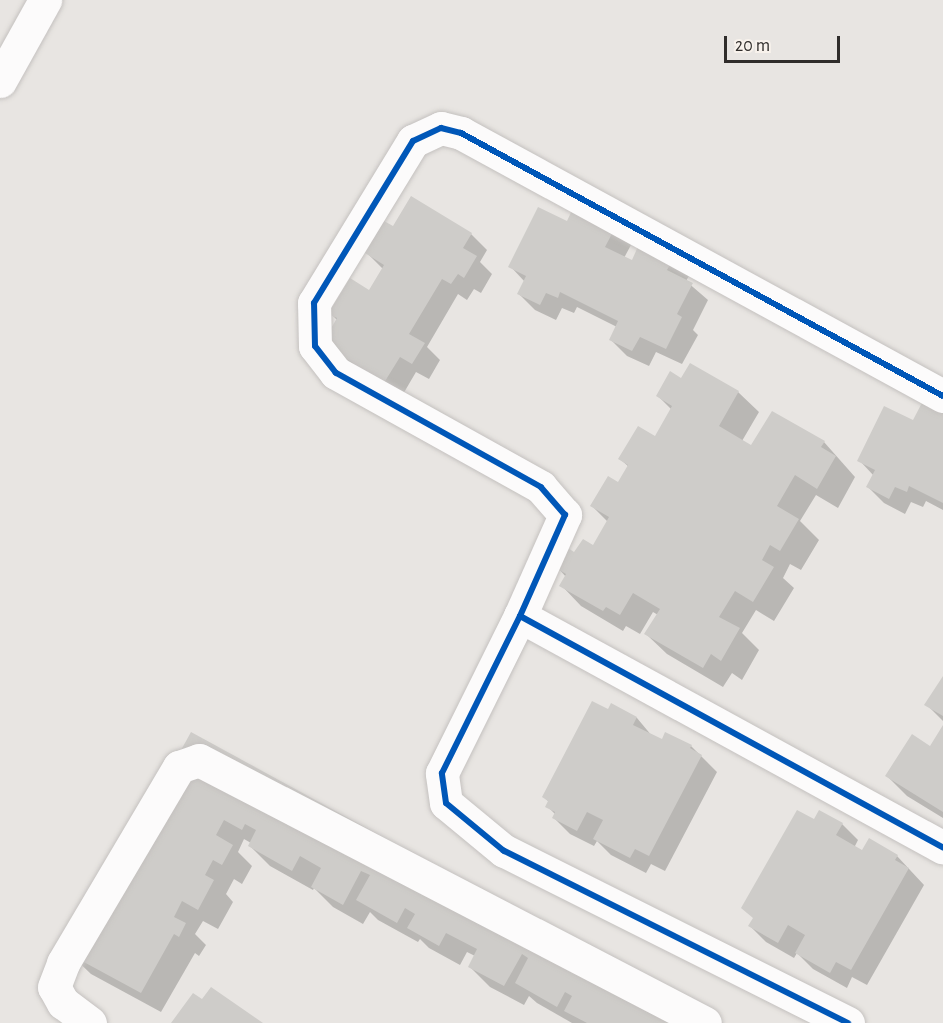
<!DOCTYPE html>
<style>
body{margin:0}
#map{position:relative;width:943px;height:1023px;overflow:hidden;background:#e8e5e2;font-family:"Alegreya Sans",sans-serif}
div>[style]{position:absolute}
.shadow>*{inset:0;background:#0003}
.building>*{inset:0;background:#ceccc9}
.roads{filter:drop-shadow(0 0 2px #c4c1bf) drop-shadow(0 0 2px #c4c1bf)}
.street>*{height:33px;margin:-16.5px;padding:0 16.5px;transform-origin:16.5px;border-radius:16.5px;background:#fcfbfb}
.cycleway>*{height:6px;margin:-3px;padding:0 3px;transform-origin:3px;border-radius:3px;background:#0057b8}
span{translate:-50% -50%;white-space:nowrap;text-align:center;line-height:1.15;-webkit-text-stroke:5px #f8f2ec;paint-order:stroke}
.scale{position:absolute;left:724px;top:36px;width:116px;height:27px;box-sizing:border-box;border:3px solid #302d2b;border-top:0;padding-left:8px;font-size:18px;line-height:21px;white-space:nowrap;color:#302d2b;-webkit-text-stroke:4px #f8f2ec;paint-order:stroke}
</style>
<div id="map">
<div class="shadow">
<div style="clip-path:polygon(568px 223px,614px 229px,631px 245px,624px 258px,633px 262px,672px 260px,689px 276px,686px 281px,708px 300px,693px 330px,698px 335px,682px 364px,656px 352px,649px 366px,627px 356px,611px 340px,617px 327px,577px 307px,574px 313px,562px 308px,556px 320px,535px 310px,519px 294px,525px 282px,510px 266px)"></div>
<div style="clip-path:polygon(393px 228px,471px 234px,487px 250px,480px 262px,492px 274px,481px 293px,474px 289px,467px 300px,458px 294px,427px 347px,440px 360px,429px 379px,416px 372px,399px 401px,340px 360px,338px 321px,330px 313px,369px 292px,383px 269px,367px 253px)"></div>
<div style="clip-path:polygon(682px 380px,738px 392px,759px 412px,742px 441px,752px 447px,824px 442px,855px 477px,838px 508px,816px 495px,800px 521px,819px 540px,801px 570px,790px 564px,783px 578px,794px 588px,774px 621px,756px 610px,742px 633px,759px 650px,742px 680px,732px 673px,723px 687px,667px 654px,646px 634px,658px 615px,653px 612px,640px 634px,626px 626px,623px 631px,581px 606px,561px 585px,566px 577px,558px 568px,575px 554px,594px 547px,608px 522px,592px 506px,619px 484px,629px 467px,620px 459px,655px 438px,672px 410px,657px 395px)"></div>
<div style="clip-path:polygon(943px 410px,943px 510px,926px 501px,923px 507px,911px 502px,905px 514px,884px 503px,868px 487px,874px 476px,859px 460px,914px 422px)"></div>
<div style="clip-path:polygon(943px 679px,943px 721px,926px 704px)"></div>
<div style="clip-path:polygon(612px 705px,637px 718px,652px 736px,663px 741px,691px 746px,717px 772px,665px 871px,651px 864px,646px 873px,611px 855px,597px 841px,594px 846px,570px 834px,554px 818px,556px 815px,547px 806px,549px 802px,544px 797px)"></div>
<div style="clip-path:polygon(943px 727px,943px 818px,907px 796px,887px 776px,930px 748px)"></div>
<div style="clip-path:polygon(192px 734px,720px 1023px,572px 1023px,537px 1003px,529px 996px,524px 1005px,490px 987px,470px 967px,475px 956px,467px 952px,460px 965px,429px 948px,420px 939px,418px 942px,378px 920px,370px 912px,363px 924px,333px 907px,314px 888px,313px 890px,270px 866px,250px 846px,251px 843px,244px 839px,238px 852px,252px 866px,242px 884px,234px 879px,226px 894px,233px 902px,218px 929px,203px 921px,195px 934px,206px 945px,199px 956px,195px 953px,161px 1012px,91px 974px,70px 954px)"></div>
<div style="clip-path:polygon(814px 821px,842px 824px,858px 840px,854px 848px,862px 852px,897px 856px,924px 885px,867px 985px,852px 977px,847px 988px,813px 969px,797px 953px,794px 958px,766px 942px,750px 926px)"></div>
</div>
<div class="building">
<div style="clip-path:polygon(411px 196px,472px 233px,463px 248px,477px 256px,464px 278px,458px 274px,451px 284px,442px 279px,409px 334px,425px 343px,412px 364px,400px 357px,382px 386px,351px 367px,353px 363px,322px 344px,337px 318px,328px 314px,350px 278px,369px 290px,384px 265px,365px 253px,384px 221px,393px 226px)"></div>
<div style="clip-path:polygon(574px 206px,615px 228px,605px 247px,632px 260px,640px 242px,673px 259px,667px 270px,693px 283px,677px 314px,682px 317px,666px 349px,640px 337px,632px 351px,609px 340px,618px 321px,560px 292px,558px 298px,546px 293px,540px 305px,517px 294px,526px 276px,508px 267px,538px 207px,567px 221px)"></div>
<div style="clip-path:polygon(690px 363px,739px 391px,719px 426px,751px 445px,772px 411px,825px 441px,821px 447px,836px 456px,817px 489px,795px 475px,777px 506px,799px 519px,780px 551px,770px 545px,762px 560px,774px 567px,753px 602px,735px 591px,719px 617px,740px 628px,721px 661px,711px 654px,703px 668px,644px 634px,660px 609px,633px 593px,620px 615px,606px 607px,603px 611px,559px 586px,566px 574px,556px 568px,568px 548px,574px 552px,583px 539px,593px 545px,609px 517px,590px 506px,608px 476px,618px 482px,628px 465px,618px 459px,638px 426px,655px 436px,672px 406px,656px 396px,670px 371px,681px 378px)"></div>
<div style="clip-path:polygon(924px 399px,943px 408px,943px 503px,909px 486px,907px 492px,895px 487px,889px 499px,866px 487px,875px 470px,857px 461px,884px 406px,913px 420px)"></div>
<div style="clip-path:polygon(943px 676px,943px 716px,924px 705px)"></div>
<div style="clip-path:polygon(592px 701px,608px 709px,611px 703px,637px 717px,633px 725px,662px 739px,665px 732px,692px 745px,690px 748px,702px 755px,649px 856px,635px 849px,630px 858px,593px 839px,603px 820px,587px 812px,577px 831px,552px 818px,555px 812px,545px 807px,548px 801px,542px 797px)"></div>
<div style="clip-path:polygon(943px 725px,943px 812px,885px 776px,912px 734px,930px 746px)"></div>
<div style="clip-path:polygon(191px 732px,723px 1023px,587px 1023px,564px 1011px,572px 996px,565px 992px,557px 1007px,515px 983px,528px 958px,522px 954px,504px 986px,468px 967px,477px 949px,446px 933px,439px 946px,407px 928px,415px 914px,405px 908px,397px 923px,356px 900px,370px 875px,361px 871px,343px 905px,311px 887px,321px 868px,300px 856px,292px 871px,248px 846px,256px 830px,245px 824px,242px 830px,224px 820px,216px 835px,233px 845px,222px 865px,213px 860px,205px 875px,214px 880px,198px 910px,182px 901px,174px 917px,186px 923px,179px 937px,174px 934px,141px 993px,69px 954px)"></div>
<div style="clip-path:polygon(797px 810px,814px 819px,819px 810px,843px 823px,836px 835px,862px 850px,869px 838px,898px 855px,895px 860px,909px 868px,851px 970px,836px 962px,830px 973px,795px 953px,805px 935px,788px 925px,778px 943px,748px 926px,753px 918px,741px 908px)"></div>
<div style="clip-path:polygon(211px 987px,263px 1023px,171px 1023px,193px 993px,202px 999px)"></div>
</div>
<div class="roads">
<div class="street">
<div style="left:0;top:81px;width:93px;rotate:-60.9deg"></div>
<div style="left:520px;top:616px;width:111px;rotate:-66deg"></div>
<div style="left:565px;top:515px;width:37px;rotate:-131deg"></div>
<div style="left:541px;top:487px;width:235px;rotate:-150.9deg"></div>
<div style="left:336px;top:373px;width:34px;rotate:-128deg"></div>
<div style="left:315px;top:346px;width:43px;rotate:-91.3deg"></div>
<div style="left:314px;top:303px;width:190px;rotate:-58.6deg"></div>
<div style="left:413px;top:141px;width:31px;rotate:-25deg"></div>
<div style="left:441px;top:128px;width:21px;rotate:14deg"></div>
<div style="left:461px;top:133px;width:549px;rotate:28.62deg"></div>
<div style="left:90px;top:1023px;width:34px;rotate:-143deg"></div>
<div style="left:63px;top:1003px;width:18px;rotate:-119deg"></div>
<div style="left:54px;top:987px;width:26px;rotate:-69deg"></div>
<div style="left:63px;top:963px;width:228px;rotate:-59.4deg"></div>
<div style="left:179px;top:767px;width:21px;rotate:-19deg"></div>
<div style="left:199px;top:760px;width:570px;rotate:27.46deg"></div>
<div style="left:848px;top:1023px;width:385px;rotate:-153.4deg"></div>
<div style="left:504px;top:851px;width:75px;rotate:-140.4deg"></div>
<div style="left:446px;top:803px;width:30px;rotate:-98deg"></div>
<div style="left:442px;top:773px;width:175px;rotate:-63.6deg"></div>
<div style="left:520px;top:616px;width:482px;rotate:28.7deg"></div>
</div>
</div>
<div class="cycleway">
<div style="left:520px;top:616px;width:111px;rotate:-66deg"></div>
<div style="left:565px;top:515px;width:37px;rotate:-131deg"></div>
<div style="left:541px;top:487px;width:235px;rotate:-150.9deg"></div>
<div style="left:336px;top:373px;width:34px;rotate:-128deg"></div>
<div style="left:315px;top:346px;width:43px;rotate:-91.3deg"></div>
<div style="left:314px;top:303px;width:190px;rotate:-58.6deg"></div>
<div style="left:413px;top:141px;width:31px;rotate:-25deg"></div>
<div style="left:441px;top:128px;width:21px;rotate:14deg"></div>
<div style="left:461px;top:133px;width:549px;rotate:28.62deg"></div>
<div style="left:848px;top:1023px;width:385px;rotate:-153.4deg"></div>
<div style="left:504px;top:851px;width:75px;rotate:-140.4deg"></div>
<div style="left:446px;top:803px;width:30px;rotate:-98deg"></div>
<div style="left:442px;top:773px;width:175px;rotate:-63.6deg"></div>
<div style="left:520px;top:616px;width:482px;rotate:28.7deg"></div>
</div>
<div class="scale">20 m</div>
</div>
